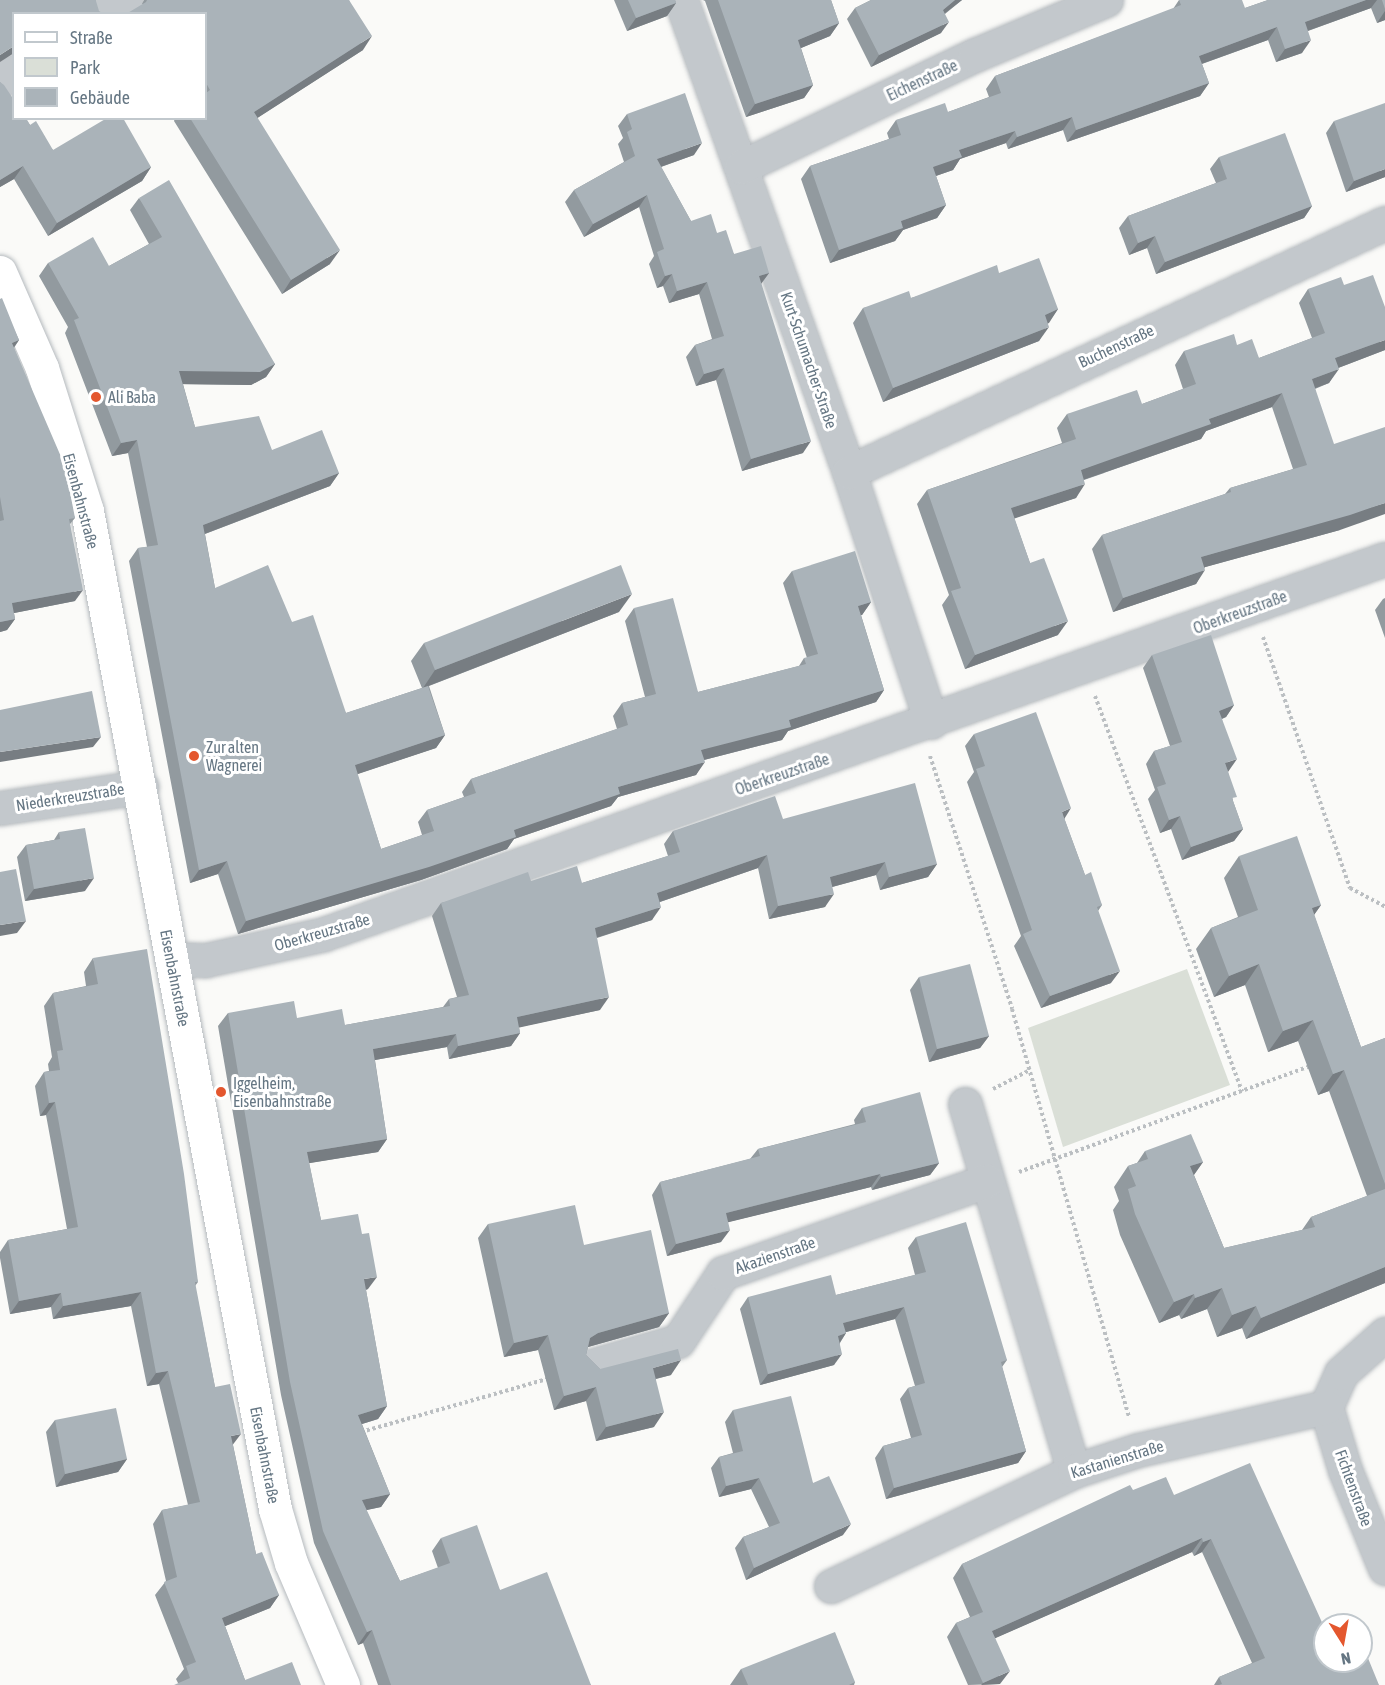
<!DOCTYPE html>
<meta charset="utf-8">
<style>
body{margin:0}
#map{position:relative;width:1385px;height:1685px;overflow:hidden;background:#fafaf8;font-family:"Asap Condensed",sans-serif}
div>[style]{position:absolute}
.green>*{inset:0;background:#dadfd7}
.path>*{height:4px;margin-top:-2px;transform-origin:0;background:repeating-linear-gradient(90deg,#bbbfc2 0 3px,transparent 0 6px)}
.roads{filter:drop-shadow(0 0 2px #b5babe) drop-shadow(0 0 2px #b5babe)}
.minor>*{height:33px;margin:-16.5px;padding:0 16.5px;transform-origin:16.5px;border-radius:16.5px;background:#c3c8cc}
.major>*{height:33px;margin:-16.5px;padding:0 16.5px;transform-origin:16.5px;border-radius:16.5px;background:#fff}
.wall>*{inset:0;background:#929a9f}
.shaded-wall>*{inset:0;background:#777d82}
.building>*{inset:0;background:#aab3b9}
.dots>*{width:16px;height:16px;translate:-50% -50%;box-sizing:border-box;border:3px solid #fff;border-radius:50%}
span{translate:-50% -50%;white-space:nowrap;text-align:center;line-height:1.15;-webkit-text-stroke:6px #fff;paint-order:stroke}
.street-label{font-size:16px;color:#657683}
.poi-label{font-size:16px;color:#657683}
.left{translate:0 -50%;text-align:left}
.legend{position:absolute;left:12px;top:12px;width:195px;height:108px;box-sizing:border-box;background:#fff;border:2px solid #c1c8cd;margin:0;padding:8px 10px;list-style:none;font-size:18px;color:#657683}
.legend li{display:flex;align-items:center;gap:12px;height:30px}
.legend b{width:30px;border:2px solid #c1c8cd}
.north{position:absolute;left:1313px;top:1613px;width:60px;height:60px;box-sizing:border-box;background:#fff;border:2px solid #c1c8cd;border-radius:50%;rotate:169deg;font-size:16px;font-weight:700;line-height:24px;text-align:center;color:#657683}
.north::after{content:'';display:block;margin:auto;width:21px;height:27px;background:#e4572e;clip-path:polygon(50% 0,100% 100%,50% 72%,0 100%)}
</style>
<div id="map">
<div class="green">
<div style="clip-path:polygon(1187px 969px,1230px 1085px,1063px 1147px,1028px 1028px)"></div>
</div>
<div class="path">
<div style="left:1263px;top:637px;width:266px;rotate:70.9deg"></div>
<div style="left:1350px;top:888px;width:40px;rotate:28deg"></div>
<div style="left:1095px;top:696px;width:422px;rotate:69.6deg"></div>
<div style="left:930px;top:756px;width:266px;rotate:72deg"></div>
<div style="left:1012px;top:1009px;width:425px;rotate:74deg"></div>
<div style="left:993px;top:1089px;width:42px;rotate:-27.2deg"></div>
<div style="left:1019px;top:1172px;width:311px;rotate:-20deg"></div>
<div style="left:361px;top:1432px;width:197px;rotate:-15.9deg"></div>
</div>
<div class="roads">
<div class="minor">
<div style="left:681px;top:0;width:501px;rotate:70.41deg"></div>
<div style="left:849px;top:472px;width:263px;rotate:71.8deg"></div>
<div style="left:105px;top:14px;width:25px;rotate:-34deg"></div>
<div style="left:0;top:81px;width:17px;rotate:-33deg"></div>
<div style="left:741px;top:167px;width:259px;rotate:-25.6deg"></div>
<div style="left:975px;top:55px;width:142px;rotate:-22.8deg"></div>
<div style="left:849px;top:472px;width:591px;rotate:-24.92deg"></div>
<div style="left:0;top:808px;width:143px;rotate:-8.5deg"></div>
<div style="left:171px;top:959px;width:35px;rotate:2deg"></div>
<div style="left:206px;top:960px;width:121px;rotate:-12.4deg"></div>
<div style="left:324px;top:934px;width:1125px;rotate:-19.47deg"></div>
<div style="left:965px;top:1104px;width:383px;rotate:73.5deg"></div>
<div style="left:594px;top:1365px;width:87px;rotate:-15.9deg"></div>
<div style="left:678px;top:1341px;width:82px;rotate:-56.5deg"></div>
<div style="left:723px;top:1273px;width:279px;rotate:-19.3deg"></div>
<div style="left:1326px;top:1407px;width:66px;rotate:73.2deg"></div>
<div style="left:1345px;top:1470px;width:106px;rotate:67.8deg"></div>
<div style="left:1326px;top:1407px;width:37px;rotate:-66deg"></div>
<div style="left:1341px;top:1373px;width:59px;rotate:-41.6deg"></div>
<div style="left:831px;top:1586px;width:269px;rotate:-25.3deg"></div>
<div style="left:1074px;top:1471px;width:67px;rotate:-18.2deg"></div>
<div style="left:1138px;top:1450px;width:193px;rotate:-12.9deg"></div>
</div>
<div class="major">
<div style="left:0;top:272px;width:105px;rotate:66.4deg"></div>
<div style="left:42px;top:368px;width:150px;rotate:72.5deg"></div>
<div style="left:87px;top:511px;width:1016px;rotate:79.33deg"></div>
<div style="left:275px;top:1509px;width:56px;rotate:73.5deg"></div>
<div style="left:291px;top:1563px;width:133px;rotate:66.9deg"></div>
</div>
</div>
<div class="wall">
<div style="clip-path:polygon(144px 0,349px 0,363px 50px,257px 118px,330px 264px,282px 294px,174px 121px,175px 118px,206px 118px,206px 14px,142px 4px)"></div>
<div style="clip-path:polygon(614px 0,675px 0,676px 3px,667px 16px,627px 31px)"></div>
<div style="clip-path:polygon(703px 0,831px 0,839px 23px,830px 36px,801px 48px,813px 85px,804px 98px,746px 117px,705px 1px)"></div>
<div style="clip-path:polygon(871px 0,962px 0,945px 14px,941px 33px,871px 67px,847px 19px,855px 8px)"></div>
<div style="clip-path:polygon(1179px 0,1245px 8px,1268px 0,1385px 0,1385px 20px,1377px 23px,1371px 8px,1308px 31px,1302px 53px,1276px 62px,1268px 40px,1202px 64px,1209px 83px,1200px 96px,1067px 142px,1063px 130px,1008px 149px,1006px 143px,960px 159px,953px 170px,936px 176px,946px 205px,937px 218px,903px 230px,895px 241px,830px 263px,801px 179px,810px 166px,889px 139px,887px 133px,896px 120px,948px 112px,989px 97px,986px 89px,995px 76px,1173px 9px)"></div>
<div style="clip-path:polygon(0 82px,30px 125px,53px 150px,151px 167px,142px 181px,48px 236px,14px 179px,0 187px)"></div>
<div style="clip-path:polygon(627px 114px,694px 155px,661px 167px,691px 221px,717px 233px,734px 254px,769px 273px,761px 284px,803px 453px,742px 471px,716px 380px,696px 386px,686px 357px,695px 345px,712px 339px,699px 294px,669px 303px,663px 286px,657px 288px,649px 264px,654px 256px,639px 207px,584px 237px,565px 202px,574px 190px,624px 162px,618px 144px,623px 138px,618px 126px)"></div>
<div style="clip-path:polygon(1334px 121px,1385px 177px,1346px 192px,1326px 133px)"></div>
<div style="clip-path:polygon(1219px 157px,1312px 206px,1304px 218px,1156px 274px,1147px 248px,1129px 255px,1119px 228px,1128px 216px,1216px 183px,1210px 169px)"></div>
<div style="clip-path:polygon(139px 198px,275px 364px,266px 377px,251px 385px,183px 384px,195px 427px,272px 450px,339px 473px,330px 486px,205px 534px,215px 588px,292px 622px,346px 713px,422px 688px,411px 661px,424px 643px,619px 612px,429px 686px,445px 735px,436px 748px,357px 774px,381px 849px,422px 835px,418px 822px,427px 810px,464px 797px,462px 792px,471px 779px,617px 729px,613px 716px,622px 703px,645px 697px,625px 621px,634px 608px,698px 692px,799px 666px,804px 658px,807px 658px,783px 583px,792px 571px,871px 602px,862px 615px,861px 615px,884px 690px,876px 702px,788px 731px,782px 740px,704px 760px,696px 775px,618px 797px,611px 806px,514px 839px,507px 849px,421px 880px,238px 934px,218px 874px,190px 883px,129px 561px,138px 548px,147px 547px,128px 453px,112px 456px,65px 333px,68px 327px,39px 276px,48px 263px,109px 266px,149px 244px,130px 210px)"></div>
<div style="clip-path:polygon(999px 273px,1058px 309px,1048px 323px,1039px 341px,883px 402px,853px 323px,863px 308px,911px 298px)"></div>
<div style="clip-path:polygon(1344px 285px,1385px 350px,1338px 368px,1329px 383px,1315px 389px,1340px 530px,1205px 567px,1196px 584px,1113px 612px,1092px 549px,1102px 535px,1225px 494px,1230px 488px,1293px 469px,1272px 407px,1206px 431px,1201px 439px,1084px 480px,1076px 498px,1014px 518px,1030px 563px,1058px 635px,965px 669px,942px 605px,949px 595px,917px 504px,927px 490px,1062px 443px,1057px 428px,1067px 414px,1142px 404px,1183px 389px,1175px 365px,1184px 351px,1237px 345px,1259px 358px,1312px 338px,1299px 303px,1308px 289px)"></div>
<div style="clip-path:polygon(0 299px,19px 340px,14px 348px,75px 518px,70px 524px,75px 601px,14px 613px,15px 619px,7px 630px,0 632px)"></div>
<div style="clip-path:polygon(1385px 598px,1385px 638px,1375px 610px,1383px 599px)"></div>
<div style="clip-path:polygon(1152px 655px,1234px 705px,1226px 717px,1222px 719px,1228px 772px,1233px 801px,1243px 829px,1234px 841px,1182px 860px,1171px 829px,1160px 833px,1148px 799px,1155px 790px,1146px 764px,1154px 751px,1170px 746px,1143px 668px)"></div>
<div style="clip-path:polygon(974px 734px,1064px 818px,1085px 875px,1102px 905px,1098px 911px,1111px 983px,1041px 1008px,1014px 946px,1021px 936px,967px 782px,974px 772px,965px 746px)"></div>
<div style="clip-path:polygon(783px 819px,937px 864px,928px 877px,880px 890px,876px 875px,832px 887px,825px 907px,769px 919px,758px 868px,660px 902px,652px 920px,597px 938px,600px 1010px,519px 1027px,520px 1033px,511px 1046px,449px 1059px,447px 1047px,375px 1060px,387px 1139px,378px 1152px,309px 1163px,321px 1220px,368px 1289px,366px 1290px,387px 1406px,378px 1419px,362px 1424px,390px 1494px,381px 1507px,366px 1510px,400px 1581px,438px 1568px,432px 1551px,441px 1538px,500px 1590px,591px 1685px,378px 1685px,363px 1643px,358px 1645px,314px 1543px,281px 1395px,218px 1026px,228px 1013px,297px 1018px,345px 1025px,443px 1007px,449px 999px,457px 997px,432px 916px,441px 903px,531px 881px,582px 883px,668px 856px,664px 844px,673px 831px)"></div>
<div style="clip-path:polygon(59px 832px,85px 891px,25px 901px,17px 857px,26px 845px,54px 840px)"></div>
<div style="clip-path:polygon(1239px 856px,1321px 905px,1314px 915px,1361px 1047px,1385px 1038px,1385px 1283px,1246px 1339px,1242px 1328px,1217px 1337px,1207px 1309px,1181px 1319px,1179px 1315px,1159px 1323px,1120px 1235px,1113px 1210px,1119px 1201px,1114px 1187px,1128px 1166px,1137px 1163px,1145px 1151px,1203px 1162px,1194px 1175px,1224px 1248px,1302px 1230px,1311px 1217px,1367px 1196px,1329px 1091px,1318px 1095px,1298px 1041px,1268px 1052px,1245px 985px,1214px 997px,1196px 949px,1211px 928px,1238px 917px,1224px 878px)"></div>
<div style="clip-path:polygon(93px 958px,198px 1282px,195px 1286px,215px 1387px,233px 1445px,256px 1554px,279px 1595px,270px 1608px,225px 1626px,245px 1680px,301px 1685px,178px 1683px,176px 1679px,184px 1669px,155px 1595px,166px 1581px,153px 1524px,162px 1510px,188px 1505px,159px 1384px,147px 1386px,131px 1306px,53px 1319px,51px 1307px,10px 1314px,0 1258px,0 1252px,8px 1240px,67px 1229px,46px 1115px,40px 1116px,35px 1086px,44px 1072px,49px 1071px,48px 1064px,52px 1057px,44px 1006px,53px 993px,86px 986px,84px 972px)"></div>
<div style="clip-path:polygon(919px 977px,989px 1036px,980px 1048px,929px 1062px,910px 990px)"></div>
<div style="clip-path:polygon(862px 1108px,939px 1163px,930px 1175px,872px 1190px,871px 1187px,728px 1222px,721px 1242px,667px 1256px,652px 1195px,660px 1182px,750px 1159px,758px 1149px,855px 1124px,854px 1120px)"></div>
<div style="clip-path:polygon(488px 1224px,584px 1245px,669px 1313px,659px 1327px,588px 1347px,586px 1355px,600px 1369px,671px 1375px,656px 1379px,654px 1427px,596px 1441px,586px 1401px,554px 1410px,538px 1350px,504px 1357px,478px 1238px)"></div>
<div style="clip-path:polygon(916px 1237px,1007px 1360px,1002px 1367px,1026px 1451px,1018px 1463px,886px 1499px,875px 1458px,883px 1446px,911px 1438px,900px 1399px,908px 1388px,915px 1386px,895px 1319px,846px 1332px,846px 1333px,840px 1343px,834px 1365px,760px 1385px,740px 1309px,748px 1297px,836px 1295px,915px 1275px,908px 1248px)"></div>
<div style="clip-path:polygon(733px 1410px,813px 1483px,843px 1535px,746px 1580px,735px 1548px,743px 1537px,769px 1527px,751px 1489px,719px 1497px,711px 1468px,719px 1457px,733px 1453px,725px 1422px)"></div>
<div style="clip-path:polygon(55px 1420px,127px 1459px,118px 1472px,56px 1487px,46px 1432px)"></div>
<div style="clip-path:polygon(1133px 1490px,1174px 1495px,1325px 1661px,1379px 1685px,1214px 1685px,1219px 1677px,1252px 1663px,1202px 1552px,1194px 1556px,1192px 1552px,995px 1638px,1000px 1684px,968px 1685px,947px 1637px,956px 1623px,970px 1617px,953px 1578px,962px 1564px)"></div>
<div style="clip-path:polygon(741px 1669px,855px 1682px,854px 1685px,730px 1685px)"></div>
</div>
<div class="shaded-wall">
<div style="clip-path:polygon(955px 0,962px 0,935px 21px,943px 10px)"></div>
<div style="clip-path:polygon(1366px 0,1377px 0,1371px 8px,1296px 35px,1305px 22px)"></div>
<div style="clip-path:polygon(676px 3px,667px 16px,627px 31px,636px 18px)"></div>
<div style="clip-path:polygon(1385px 11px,1385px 20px,1377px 23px)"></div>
<div style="clip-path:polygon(949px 22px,941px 33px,871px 67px,879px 55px)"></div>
<div style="clip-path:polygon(839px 23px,830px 36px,789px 53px,798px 40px)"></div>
<div style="clip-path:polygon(1277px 27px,1268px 40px,1190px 68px,1199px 56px)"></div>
<div style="clip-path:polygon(372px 36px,363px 50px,245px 126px,254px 112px)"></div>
<div style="clip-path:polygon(1311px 40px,1302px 53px,1276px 62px,1285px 49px)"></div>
<div style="clip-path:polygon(14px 46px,14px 53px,0 62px,0 55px)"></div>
<div style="clip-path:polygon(1209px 83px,1200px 96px,1067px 142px,1076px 130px)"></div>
<div style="clip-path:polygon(813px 85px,804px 98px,746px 117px,755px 104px)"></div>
<div style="clip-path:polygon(1072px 117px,1063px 130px,1008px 149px,1017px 137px)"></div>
<div style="clip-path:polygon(1015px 131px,1006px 143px,960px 159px,953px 170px,924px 180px,933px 167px,959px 150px)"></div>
<div style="clip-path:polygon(702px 143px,694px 155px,649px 171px,657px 159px)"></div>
<div style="clip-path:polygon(23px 166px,14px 179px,0 187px,0 180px)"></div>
<div style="clip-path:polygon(151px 167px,142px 181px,48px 236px,57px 223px)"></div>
<div style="clip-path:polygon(1385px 169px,1385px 177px,1346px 192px,1354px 181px)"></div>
<div style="clip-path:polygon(647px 195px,639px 207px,584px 237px,593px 224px)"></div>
<div style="clip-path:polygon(946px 205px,937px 218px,903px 230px,895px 241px,830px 263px,839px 250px,901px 221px)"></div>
<div style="clip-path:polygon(1312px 206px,1304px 218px,1156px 274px,1165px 262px)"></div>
<div style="clip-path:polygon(1155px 236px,1147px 248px,1129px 255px,1138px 243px)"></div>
<div style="clip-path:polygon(340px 250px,330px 264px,282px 294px,291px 280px)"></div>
<div style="clip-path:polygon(769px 273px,760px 285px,759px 276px)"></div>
<div style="clip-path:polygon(672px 274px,663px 286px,657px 288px,665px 276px)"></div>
<div style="clip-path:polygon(707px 282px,699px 294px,669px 303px,677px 291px)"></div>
<div style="clip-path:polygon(1058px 309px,1049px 323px,1035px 329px,1045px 315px)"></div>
<div style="clip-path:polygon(1049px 327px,1039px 341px,883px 402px,893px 388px)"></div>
<div style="clip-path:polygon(19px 340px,11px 351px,12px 343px)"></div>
<div style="clip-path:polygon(1385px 340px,1385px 350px,1325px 373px,1335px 358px)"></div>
<div style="clip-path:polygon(275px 364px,266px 377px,251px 385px,170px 384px,179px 371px)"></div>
<div style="clip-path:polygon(724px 368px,716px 380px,696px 386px,704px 374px)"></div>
<div style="clip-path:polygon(1339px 369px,1329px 383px,1302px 393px,1312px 379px)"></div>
<div style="clip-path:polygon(1282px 393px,1272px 407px,1206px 431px,1201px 439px,1071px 484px,1081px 470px,1209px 419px)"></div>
<div style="clip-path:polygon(137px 440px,128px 453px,112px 456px,121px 443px)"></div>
<div style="clip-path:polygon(811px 441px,803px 453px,742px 471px,751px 459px)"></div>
<div style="clip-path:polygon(339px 473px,330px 486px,194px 538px,203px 525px)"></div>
<div style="clip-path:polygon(1085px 484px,1076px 498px,1001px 523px,1011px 508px)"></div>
<div style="clip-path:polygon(1385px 503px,1385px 514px,1340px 530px,1191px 571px,1201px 557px)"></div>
<div style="clip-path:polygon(1205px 570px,1196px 584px,1113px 612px,1123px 598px)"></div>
<div style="clip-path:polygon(83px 590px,75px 601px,4px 615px,12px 603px)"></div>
<div style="clip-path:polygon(632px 594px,619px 612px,423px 688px,435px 670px)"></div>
<div style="clip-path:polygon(871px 602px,862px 615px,849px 619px,858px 606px)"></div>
<div style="clip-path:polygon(15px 619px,7px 630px,0 632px,0 622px)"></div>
<div style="clip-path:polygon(1068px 621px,1058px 635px,965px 669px,975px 655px)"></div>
<div style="clip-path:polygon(884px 690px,876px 702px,788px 731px,782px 740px,692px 763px,701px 750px,789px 720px)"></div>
<div style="clip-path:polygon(1234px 705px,1226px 717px,1211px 723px,1219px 711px)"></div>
<div style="clip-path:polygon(445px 735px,436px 748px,346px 778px,355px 765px)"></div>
<div style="clip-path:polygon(101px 737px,93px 747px,0 762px,0 752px)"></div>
<div style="clip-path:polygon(1237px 759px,1228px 772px,1225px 763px)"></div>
<div style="clip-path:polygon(705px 762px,696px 775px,618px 797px,611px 806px,514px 839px,507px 849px,421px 880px,238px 934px,246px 921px,514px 830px,618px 787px)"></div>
<div style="clip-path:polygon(1071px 808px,1063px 821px,1062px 812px)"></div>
<div style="clip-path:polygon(1180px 816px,1171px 829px,1160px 833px,1169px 820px)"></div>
<div style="clip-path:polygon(1243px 829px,1234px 841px,1182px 860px,1191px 847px)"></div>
<div style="clip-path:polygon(767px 855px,758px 868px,648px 906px,657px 893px)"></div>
<div style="clip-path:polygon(227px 861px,218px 874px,190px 883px,199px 870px)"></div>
<div style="clip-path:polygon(885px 862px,876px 875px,821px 890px,830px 877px)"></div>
<div style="clip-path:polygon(937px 864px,928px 877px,880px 890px,889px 877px)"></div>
<div style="clip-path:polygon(94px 878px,85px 891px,25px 901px,34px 889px)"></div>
<div style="clip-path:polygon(834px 894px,825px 907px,769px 919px,778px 906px)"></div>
<div style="clip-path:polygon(1321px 905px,1306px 926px,1312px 908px)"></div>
<div style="clip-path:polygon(661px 907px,652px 920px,586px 941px,595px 928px)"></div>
<div style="clip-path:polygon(26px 921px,17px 933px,0 936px,0 925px)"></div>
<div style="clip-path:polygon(1259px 964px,1245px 985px,1214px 997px,1229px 976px)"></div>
<div style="clip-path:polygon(1120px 971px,1111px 983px,1041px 1008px,1050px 996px)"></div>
<div style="clip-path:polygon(609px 997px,600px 1010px,508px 1030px,517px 1017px)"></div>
<div style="clip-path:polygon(1313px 1020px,1298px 1041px,1268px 1052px,1283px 1031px)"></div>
<div style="clip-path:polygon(520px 1033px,511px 1046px,449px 1059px,458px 1046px)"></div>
<div style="clip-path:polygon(456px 1034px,447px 1047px,364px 1062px,373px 1049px)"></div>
<div style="clip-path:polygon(989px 1036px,980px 1048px,929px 1062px,937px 1049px)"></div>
<div style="clip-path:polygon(1344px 1070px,1329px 1091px,1318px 1095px,1333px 1074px)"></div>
<div style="clip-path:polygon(55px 1102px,46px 1115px,40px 1116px,49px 1103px)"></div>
<div style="clip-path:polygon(387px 1139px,378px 1152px,298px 1165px,307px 1152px)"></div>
<div style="clip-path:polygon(1203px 1162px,1188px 1183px,1190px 1166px)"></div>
<div style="clip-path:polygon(939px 1163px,930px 1175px,872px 1190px,881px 1177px)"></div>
<div style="clip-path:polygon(880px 1174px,871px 1187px,717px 1225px,726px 1213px)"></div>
<div style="clip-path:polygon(730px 1230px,721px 1242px,667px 1256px,676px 1244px)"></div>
<div style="clip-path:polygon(1385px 1267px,1385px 1283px,1246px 1339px,1261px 1318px)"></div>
<div style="clip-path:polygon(377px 1277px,368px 1289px,355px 1292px,364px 1279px)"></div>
<div style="clip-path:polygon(1222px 1288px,1207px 1309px,1181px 1319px,1195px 1298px)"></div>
<div style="clip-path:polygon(141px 1292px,131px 1306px,53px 1319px,63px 1306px)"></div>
<div style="clip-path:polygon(61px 1293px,51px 1307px,10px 1314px,19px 1301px)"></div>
<div style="clip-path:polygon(1194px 1294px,1179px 1315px,1159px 1323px,1174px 1302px)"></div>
<div style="clip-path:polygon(1256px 1306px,1242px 1328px,1217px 1337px,1232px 1315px)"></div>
<div style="clip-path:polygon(904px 1307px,895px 1319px,835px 1335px,843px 1323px)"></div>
<div style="clip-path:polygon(669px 1313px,659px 1327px,588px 1347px,590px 1338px,598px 1333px)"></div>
<div style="clip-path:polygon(846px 1333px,838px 1345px,838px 1336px)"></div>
<div style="clip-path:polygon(548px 1335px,538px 1350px,504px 1357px,514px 1343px)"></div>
<div style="clip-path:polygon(842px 1354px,834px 1365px,760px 1385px,768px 1374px)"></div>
<div style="clip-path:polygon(681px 1360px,671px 1375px,643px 1382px,653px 1368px)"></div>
<div style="clip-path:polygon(168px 1371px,159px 1384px,147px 1386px,156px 1373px)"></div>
<div style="clip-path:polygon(596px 1387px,586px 1401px,554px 1410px,564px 1396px)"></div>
<div style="clip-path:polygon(387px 1406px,378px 1419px,349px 1428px,358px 1415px)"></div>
<div style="clip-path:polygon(664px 1412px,654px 1427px,596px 1441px,606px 1427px)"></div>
<div style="clip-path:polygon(241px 1434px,231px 1447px,231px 1436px)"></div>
<div style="clip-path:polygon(1026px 1451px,1018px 1463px,886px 1499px,894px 1488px)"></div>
<div style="clip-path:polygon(127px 1459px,118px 1472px,56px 1487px,65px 1474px)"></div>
<div style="clip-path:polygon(759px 1478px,751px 1489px,719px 1497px,726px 1486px)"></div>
<div style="clip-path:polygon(390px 1494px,381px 1507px,353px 1513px,362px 1500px)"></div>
<div style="clip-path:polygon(851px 1524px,843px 1535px,746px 1580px,754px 1568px)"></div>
<div style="clip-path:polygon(1202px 1538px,1192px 1552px,982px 1644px,992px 1631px)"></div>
<div style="clip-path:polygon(1211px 1539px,1202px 1552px,1194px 1556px,1203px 1542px)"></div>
<div style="clip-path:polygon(279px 1595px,270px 1608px,213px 1631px,222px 1618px)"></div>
<div style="clip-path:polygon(372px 1630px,363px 1643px,358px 1645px,367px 1632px)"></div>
<div style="clip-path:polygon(1010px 1671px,1000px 1684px,981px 1685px,983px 1683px)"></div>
</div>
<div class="building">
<div style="clip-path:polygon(0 0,96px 0,96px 1px,99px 11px,104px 14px,14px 14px,14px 46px,0 55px)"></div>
<div style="clip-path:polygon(147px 0,349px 0,372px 36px,254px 112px,340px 250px,291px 280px,190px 118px,206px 118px,206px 93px,210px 90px,206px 83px,206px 14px,126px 14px,146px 2px)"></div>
<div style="clip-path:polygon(628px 0,675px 0,676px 3px,636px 18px)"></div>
<div style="clip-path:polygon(718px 0,831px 0,839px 23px,798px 40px,813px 85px,755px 104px)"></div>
<div style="clip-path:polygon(871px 0,955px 0,943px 10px,949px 22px,879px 55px,855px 8px)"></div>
<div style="clip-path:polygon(1179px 0,1242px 0,1245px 8px,1268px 0,1366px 0,1305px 22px,1311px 40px,1285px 49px,1277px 27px,1199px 56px,1209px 83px,1076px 130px,1072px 117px,1017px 137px,1015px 131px,959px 150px,962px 157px,933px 167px,946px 205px,901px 221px,903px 228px,839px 250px,810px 166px,901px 135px,896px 120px,945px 103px,948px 112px,1001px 93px,995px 76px,1181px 5px)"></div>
<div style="clip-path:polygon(1382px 0,1385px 0,1385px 9px)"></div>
<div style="clip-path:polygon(0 82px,4px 85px,14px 100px,14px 118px,26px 118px,30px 125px,36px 121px,53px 150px,107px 118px,123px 118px,151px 167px,57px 223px,23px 166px,0 180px)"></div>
<div style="clip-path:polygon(685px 93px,702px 143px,657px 159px,691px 221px,711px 214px,717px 233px,726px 230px,734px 254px,761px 246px,769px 273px,759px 276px,811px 441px,751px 459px,724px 368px,704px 374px,695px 345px,724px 336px,707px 282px,677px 291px,672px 274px,665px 276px,657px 252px,664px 249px,647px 195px,593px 224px,574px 190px,635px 156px,627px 132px,632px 129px,627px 114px)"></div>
<div style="clip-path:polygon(1385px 103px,1385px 169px,1354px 181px,1334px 121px)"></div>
<div style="clip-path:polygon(1285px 133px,1312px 206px,1165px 262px,1155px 236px,1138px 243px,1128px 216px,1227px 179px,1219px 157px)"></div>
<div style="clip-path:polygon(169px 180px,275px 364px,260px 372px,179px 371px,195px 427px,259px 416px,272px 450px,322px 430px,339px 473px,203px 525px,215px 588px,268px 565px,292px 622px,313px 615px,346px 713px,428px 686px,445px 735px,355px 765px,381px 849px,434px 831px,427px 810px,476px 793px,471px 779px,628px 725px,622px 703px,656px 694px,634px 608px,673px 598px,698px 692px,806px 664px,804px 658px,818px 654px,792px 571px,855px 551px,871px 602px,858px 606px,884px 690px,789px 720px,791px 727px,701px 750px,705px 762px,618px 787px,620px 794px,514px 830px,516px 837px,429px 867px,246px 921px,227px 861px,199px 870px,138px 548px,158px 545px,137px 440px,121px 443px,74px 320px,79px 318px,48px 263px,93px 237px,109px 266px,162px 237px,139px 198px)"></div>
<div style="clip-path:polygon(1039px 258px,1058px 309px,1045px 315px,1049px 327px,893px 388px,863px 308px,909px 291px,911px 298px,997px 265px,999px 273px)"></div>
<div style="clip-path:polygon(1373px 275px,1385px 307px,1385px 340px,1335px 358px,1339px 369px,1312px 379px,1334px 444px,1385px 427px,1385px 503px,1350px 515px,1201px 557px,1205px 570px,1123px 598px,1102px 535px,1231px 492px,1230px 488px,1307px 465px,1282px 393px,1209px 419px,1211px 424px,1081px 470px,1085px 484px,1011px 508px,1030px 563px,1044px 558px,1068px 621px,975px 655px,951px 591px,961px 588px,927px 490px,1076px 439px,1067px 414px,1137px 390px,1142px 404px,1196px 384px,1184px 351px,1234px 334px,1237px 345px,1252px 339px,1259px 358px,1325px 333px,1308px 289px,1341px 277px,1344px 285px)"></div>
<div style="clip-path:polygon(2px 298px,19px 340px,12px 343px,65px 466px,75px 518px,69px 519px,83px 590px,12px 603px,15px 619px,0 622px,0 521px,4px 520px,0 497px,0 299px)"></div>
<div style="clip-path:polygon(621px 565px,632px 594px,435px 670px,424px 643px)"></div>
<div style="clip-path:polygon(1211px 635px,1234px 705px,1219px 711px,1237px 759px,1225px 763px,1237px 797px,1232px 798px,1243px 829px,1191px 847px,1180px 816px,1169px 820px,1157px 787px,1166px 784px,1154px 751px,1182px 742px,1152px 655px)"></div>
<div style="clip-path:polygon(92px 691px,101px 737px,0 752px,0 710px)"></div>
<div style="clip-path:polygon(1036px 712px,1071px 808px,1062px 812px,1085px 875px,1091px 872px,1102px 905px,1097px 907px,1120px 971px,1050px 996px,1023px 934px,1032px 930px,976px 769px,985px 766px,974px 734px)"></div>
<div style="clip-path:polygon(915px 783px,937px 864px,889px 877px,885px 862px,830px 877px,834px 894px,778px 906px,767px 855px,657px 893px,661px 907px,595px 928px,609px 997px,517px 1017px,520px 1033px,458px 1046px,456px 1034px,373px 1049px,387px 1139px,307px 1152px,321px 1220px,358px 1214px,362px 1234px,369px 1233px,377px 1277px,364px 1279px,387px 1406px,358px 1415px,390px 1494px,362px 1500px,400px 1581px,450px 1563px,441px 1538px,477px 1525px,500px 1590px,547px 1572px,591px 1685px,391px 1685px,372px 1630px,367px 1632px,323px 1531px,290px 1382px,228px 1013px,294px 1001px,297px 1018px,342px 1009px,345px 1025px,450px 1006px,449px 999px,469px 995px,441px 903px,528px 872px,531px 881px,577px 866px,582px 883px,680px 852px,673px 831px,775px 796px,783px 819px)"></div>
<div style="clip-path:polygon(85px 828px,94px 878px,34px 889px,26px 845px,60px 839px,59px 832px)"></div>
<div style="clip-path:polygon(1297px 836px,1321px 905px,1312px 908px,1361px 1047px,1385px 1038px,1385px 1184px,1344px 1070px,1333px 1074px,1313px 1020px,1283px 1031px,1259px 964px,1229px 976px,1211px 928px,1258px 910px,1239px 856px)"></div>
<div style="clip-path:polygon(16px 869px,26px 921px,0 925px,0 872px)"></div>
<div style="clip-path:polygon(147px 949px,184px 1174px,198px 1282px,195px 1282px,215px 1387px,230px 1384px,241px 1434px,231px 1436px,256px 1554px,262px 1552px,279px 1595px,222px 1618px,245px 1680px,292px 1662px,301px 1685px,174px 1685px,190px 1678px,186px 1666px,196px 1662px,164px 1582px,177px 1577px,162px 1510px,200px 1502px,168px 1371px,156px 1373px,141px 1292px,63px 1306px,61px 1293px,19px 1301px,8px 1240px,78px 1227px,55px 1102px,49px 1103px,44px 1072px,60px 1070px,57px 1051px,63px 1050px,53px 993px,98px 984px,93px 958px)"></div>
<div style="clip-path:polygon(970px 964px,989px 1036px,937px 1049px,919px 977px)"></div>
<div style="clip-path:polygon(920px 1092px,939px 1163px,881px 1177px,880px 1174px,726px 1213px,730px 1230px,676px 1244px,660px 1182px,760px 1156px,758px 1149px,866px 1122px,862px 1108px)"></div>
<div style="clip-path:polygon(1191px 1134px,1203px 1162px,1190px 1166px,1224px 1248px,1315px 1227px,1311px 1217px,1385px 1189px,1385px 1267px,1261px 1318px,1256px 1306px,1232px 1315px,1222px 1288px,1195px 1298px,1194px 1294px,1174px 1302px,1135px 1214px,1128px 1189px,1136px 1186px,1128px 1166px,1148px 1159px,1145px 1151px)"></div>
<div style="clip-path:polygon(575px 1205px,584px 1245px,651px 1230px,669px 1313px,598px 1333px,590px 1338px,586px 1355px,600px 1369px,678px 1349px,681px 1360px,653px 1368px,664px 1412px,606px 1427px,596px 1387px,564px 1396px,548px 1335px,514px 1343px,488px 1224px)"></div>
<div style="clip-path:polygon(966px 1222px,1007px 1360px,1001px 1362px,1026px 1451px,894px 1488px,883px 1446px,922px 1435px,908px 1388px,925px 1383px,904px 1307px,843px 1323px,846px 1333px,838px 1336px,842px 1354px,768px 1374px,748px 1297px,831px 1275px,836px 1295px,926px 1272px,916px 1237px)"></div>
<div style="clip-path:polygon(791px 1396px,813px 1483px,829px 1476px,851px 1524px,754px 1568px,743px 1537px,780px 1523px,759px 1478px,726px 1486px,719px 1457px,743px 1451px,733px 1410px)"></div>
<div style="clip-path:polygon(116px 1408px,127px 1459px,65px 1474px,55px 1420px)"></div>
<div style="clip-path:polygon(1250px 1463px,1325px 1629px,1325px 1661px,1361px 1661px,1361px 1641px,1379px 1685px,1219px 1685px,1222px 1684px,1219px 1677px,1265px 1658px,1211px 1539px,1203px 1542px,1202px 1538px,992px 1631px,1010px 1671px,983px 1683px,956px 1623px,983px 1612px,962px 1564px,1130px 1485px,1133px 1490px,1166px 1477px,1174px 1495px)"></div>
<div style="clip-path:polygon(835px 1632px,855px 1682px,849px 1685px,748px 1685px,741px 1669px)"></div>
</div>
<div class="dots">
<div style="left:96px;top:397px;background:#e4572e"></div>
<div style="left:194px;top:756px;background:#e4572e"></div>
<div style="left:221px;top:1092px;background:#e4572e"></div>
</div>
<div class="street-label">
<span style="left:922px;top:80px;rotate:-25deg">Eichenstraße</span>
<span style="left:1116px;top:346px;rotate:-25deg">Buchenstraße</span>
<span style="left:809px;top:360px;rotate:71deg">Kurt-Schumacher-Straße</span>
<span style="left:81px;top:501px;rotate:75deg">Eisenbahnstraße</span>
<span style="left:1240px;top:612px;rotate:-20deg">Oberkreuzstraße</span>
<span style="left:782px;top:774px;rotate:-19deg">Oberkreuzstraße</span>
<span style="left:70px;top:797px;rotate:-9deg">Niederkreuzstraße</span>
<span style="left:322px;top:932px;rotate:-16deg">Oberkreuzstraße</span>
<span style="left:175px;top:978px;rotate:79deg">Eisenbahnstraße</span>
<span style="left:775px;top:1255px;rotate:-19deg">Akazienstraße</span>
<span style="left:265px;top:1455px;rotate:79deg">Eisenbahnstraße</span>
<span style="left:1117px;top:1459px;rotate:-17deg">Kastanienstraße</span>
<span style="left:1354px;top:1488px;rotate:70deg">Fichtenstraße</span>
</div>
<div class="poi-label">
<span class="left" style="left:108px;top:397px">Ali Baba</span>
<span class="left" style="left:206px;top:756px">Zur alten<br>Wagnerei</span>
<span class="left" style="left:233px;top:1092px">Iggelheim,<br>Eisenbahnstraße</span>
</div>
<ul class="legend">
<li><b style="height:8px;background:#fff"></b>Straße</li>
<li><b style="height:16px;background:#dadfd7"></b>Park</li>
<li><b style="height:16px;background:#aab3b9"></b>Gebäude</li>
</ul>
<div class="north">N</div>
</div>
